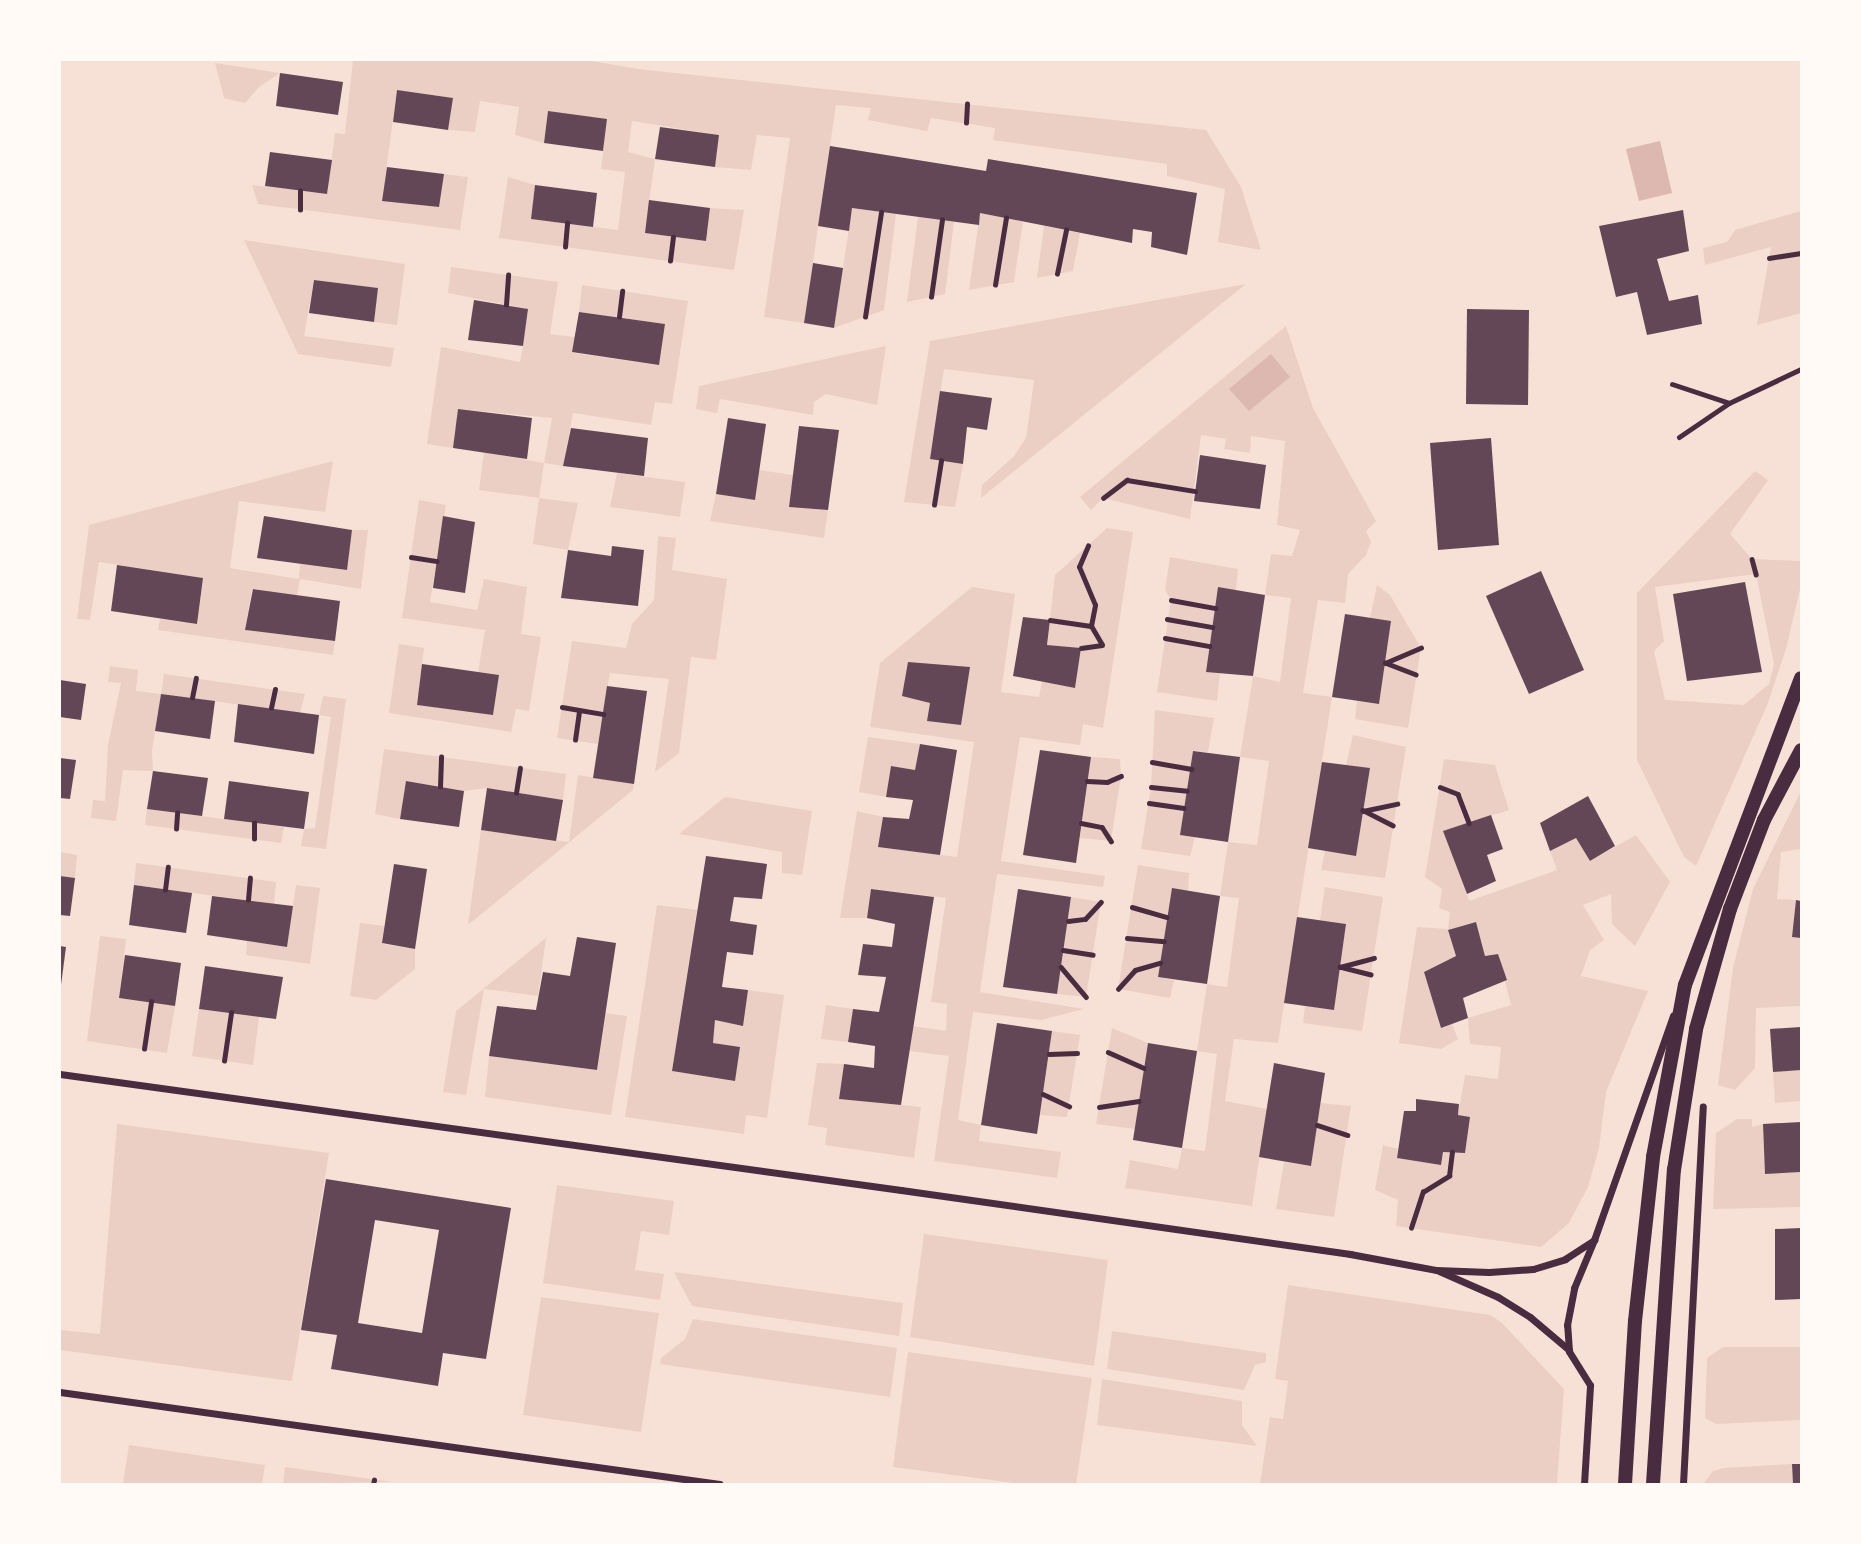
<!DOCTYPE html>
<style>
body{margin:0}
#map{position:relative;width:1861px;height:1544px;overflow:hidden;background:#f7e1d7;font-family:"Varela Round",sans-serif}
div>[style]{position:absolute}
.green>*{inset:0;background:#ebcfc5}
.water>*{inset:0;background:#dcb8b0}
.building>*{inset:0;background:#644757}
.path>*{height:4.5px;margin:-2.25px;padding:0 2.25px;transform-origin:2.25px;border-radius:2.25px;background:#4a2c40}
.service>*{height:5px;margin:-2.5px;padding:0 2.5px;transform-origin:2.5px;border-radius:2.5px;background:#4a2c40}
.minor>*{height:7px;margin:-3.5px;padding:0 3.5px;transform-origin:3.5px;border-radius:3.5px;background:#4a2c40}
.secondary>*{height:14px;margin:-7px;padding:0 7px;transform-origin:7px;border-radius:7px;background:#4a2c40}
span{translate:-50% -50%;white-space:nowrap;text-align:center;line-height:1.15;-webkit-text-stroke:5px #fffaf5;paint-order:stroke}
.frame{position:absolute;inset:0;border:61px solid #fffaf5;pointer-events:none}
</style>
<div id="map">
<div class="green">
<div style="clip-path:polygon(353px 60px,587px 60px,638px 69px,1206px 130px,1241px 187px,1261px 250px,1218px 242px,1225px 189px,1167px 176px,1167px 164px,993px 140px,995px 128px,931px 118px,927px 131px,868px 120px,871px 108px,836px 105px,804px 323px,764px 317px,790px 138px,757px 135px,751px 170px,715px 167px,719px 135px,632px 121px,628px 152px,655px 159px,645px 233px,706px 241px,710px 208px,744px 210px,734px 270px,499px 238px,508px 177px,535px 185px,531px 219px,618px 230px,625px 172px,601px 169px,607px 120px,548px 111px,544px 143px,515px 135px,519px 107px,480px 101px,475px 132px,448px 130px,453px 98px,397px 90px,382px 200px,438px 207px,444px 174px,468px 177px,460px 230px,258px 204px,252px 185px,327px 194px,335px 133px,345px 134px)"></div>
<div style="clip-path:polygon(215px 63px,280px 73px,259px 87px,245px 103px,224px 98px)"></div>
<div style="clip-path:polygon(852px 208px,896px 214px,884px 310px,834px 328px)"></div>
<div style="clip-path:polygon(1801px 211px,1801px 313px,1757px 325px,1771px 247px,1705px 265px,1703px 248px,1727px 242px,1735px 230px)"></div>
<div style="clip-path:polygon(980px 213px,1023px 221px,1014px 282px,969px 290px)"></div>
<div style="clip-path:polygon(918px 217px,954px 222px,945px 294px,907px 302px)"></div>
<div style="clip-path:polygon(1044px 226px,1080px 233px,1073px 271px,1037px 278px)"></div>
<div style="clip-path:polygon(244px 240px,405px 264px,397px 325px,374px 322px,377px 288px,314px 280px,304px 336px,394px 348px,391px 367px,298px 354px)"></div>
<div style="clip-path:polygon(451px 267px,558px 282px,550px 334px,575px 337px,573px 353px,658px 365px,665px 324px,579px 312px,582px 285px,688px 301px,672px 404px,655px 402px,651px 425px,573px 413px,563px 466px,544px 463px,539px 498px,578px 503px,568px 550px,533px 544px,539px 498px,479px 490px,484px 452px,544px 463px,552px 418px,459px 409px,453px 448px,427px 444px,441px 347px,520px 362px,523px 346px,528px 309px,448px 293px)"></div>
<div style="clip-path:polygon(1246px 284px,981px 498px,982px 485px,1014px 456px,1026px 438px,1034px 380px,944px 369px,930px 459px,963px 464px,955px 507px,904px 502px,930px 341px)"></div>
<div style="clip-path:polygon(1286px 326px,1313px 408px,1376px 521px,1366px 531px,1371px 542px,1366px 555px,1348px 574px,1345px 603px,1318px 600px,1303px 693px,1332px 697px,1278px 1043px,1234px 1039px,1225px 1101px,1267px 1109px,1252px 1206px,1125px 1188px,1130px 1160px,1178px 1169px,1182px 1148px,1205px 1151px,1217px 1054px,1197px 1051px,1207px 984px,1227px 987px,1239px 898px,1220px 896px,1228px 842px,1257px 845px,1269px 761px,1240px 757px,1253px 676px,1280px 682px,1291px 598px,1265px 595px,1271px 554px,1292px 556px,1300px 530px,1277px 525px,1285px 441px,1251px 436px,1250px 453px,1224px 449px,1226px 439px,1201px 435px,1190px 519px,1103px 498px,1091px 510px,1080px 497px)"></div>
<div style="clip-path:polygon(886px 346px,877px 405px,826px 394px,814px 402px,813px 415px,720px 399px,717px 413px,696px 409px,699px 386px)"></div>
<div style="clip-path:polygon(333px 461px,325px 512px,239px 501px,230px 568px,299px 579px,300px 564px,346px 570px,352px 530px,368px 530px,361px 589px,300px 579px,297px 595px,252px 589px,245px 630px,335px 641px,333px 655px,158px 630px,160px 619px,197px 624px,203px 578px,99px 562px,90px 620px,77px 619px,89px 525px)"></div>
<div style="clip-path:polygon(759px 470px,793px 475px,790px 507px,828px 510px,824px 538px,710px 521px,716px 494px,755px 500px)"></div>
<div style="clip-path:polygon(evenodd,1755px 471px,1768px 480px,1730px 534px,1752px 559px,1801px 561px,1801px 585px,1786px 649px,1768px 703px,1696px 866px,1684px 857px,1637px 760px,1637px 593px,1755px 471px,1756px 574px,1774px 664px,1769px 684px,1744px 705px,1665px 700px,1654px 651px,1664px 641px,1655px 587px,1756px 574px)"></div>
<div style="clip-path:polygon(617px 473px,685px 482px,680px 517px,610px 507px)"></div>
<div style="clip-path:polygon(419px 500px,446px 505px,430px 602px,477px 610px,484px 579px,527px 587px,521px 634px,541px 637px,529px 711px,516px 709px,511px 732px,389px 713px,399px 644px,424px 648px,417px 705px,493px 714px,499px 675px,478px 672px,485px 630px,402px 618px)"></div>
<div style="clip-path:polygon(1107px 528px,1133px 532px,1103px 728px,1083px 724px,1080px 745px,1020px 737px,1001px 861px,1105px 876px,1103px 887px,997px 874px,980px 992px,1084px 1009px,1041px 1020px,973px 1012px,958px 1120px,981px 1125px,979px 1141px,1061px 1152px,1057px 1178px,934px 1161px,949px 1056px,910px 1051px,913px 1026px,946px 1031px,947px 1004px,931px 1002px,946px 898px,872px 889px,867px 918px,840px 918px,857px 811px,883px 817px,879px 847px,957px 857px,974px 742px,870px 727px,880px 663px,972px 587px,1015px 594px,1001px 692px,1039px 697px,1042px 681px,1075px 688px,1081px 648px,1047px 645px,1055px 575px)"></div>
<div style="clip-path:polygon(658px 536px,676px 538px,672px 570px,727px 579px,716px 660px,691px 657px,679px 753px,655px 772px,669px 679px,610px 673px,598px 744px,557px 738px,572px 641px,626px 648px,632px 624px,654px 600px)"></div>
<div style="clip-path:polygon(1170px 557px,1238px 569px,1236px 590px,1215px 608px,1206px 671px,1220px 673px,1217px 701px,1157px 692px,1171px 600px,1165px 590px)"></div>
<div style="clip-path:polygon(1377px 585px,1390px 595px,1421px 648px,1408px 728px,1355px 719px,1357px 701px,1379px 703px,1391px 621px,1370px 618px)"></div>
<div style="clip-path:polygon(110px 666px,138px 670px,136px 691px,161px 694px,164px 674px,305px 694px,300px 713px,161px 694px,152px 751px,153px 771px,123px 770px,116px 821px,91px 818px,93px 800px,105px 801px,108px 745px,121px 683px,108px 682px)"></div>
<div style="clip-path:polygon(323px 696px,346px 699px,326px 849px,301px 846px,304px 829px,315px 828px,331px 717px,319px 715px)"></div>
<div style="clip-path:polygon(1155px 710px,1214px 718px,1208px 752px,1193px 751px,1181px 835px,1195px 837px,1190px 856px,1141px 849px,1151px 787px)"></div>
<div style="clip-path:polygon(1353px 735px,1406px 747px,1385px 878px,1321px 870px,1325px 851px,1356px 855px,1370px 769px,1346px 765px)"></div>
<div style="clip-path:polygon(868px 737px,920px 744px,915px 770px,891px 766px,886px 797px,859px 792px)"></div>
<div style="clip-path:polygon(384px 749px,566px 774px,563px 800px,487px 788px,464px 791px,406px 781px,400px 819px,375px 814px)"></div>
<div style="clip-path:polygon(1091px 757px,1120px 759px,1121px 776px,1111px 841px,1080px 838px)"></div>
<div style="clip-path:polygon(1444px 759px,1495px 765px,1509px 810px,1444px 831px,1469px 901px,1557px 870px,1550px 851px,1576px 838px,1590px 861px,1636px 835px,1670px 882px,1635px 946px,1612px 924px,1611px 894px,1583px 905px,1604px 940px,1590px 950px,1581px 976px,1648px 991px,1606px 1092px,1599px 1148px,1588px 1187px,1569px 1223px,1541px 1247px,1396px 1226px,1398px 1200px,1375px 1190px,1383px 1145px,1398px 1149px,1397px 1158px,1441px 1164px,1443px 1152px,1465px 1153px,1469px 1117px,1458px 1115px,1465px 1075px,1498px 1079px,1501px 1047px,1470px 1044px,1468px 1018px,1511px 1005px,1498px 954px,1485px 956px,1476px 922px,1448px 930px,1456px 956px,1424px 972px,1441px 1028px,1452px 1024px,1458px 1039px,1441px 1049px,1399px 1043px,1417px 927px,1448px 929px,1450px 912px,1439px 908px,1442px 889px,1425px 877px)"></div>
<div style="clip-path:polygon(578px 775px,634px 784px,633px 790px,468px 925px,481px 830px,569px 842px)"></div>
<div style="clip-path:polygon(1801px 791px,1801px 849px,1781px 852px,1777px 899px,1796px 900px,1792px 937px,1801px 938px,1801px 1006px,1756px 1008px,1755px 1068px,1735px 1090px,1718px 1085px,1733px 968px,1753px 889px)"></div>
<div style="clip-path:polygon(725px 797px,812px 811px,802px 875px,782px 873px,782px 852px,679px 834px)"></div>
<div style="clip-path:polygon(147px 809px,284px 827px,281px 843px,145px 825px)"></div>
<div style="clip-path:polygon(60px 852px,77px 855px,75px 878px,60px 876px)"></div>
<div style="clip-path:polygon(136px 863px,276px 882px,274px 904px,134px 885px)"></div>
<div style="clip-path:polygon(1138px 865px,1189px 873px,1188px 891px,1172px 889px,1158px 977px,1174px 980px,1170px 998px,1118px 989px)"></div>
<div style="clip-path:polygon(296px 885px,320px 888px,310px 964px,246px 955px,247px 941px,287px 947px)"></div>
<div style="clip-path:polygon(1325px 887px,1383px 897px,1362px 1031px,1303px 1023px,1305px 1006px,1334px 1009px,1346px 924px,1320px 920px)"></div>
<div style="clip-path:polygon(1071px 897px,1101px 902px,1086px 997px,1057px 994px)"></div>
<div style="clip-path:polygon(657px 905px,697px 910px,672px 1071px,734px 1081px,740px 1047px,713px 1043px,715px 1020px,748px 990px,784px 995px,767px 1118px,746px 1115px,744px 1134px,625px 1117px)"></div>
<div style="clip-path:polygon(360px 923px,385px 926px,383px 944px,415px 949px,415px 969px,376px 1000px,350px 996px)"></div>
<div style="clip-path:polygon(100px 936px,126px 939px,119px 998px,175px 1006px,167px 1053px,87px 1041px)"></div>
<div style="clip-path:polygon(546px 938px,538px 996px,484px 989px,466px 1095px,443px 1092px,456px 1011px)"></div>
<div style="clip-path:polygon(826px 1005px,853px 1009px,848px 1042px,821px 1039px)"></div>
<div style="clip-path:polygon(199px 1009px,259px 1017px,253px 1065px,192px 1056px)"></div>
<div style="clip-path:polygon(606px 1013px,627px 1016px,611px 1115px,485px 1097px,489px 1056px,597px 1070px)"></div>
<div style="clip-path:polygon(1112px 1028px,1148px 1043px,1135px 1129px,1096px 1124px)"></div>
<div style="clip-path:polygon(1052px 1031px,1080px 1035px,1067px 1117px,1040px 1115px)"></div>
<div style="clip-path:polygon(817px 1063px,844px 1064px,839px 1099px,921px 1107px,914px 1158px,825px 1145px,827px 1128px,808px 1125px)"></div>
<div style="clip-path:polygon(1801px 1070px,1801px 1101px,1775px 1103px,1773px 1072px)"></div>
<div style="clip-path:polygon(1320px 1103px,1351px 1106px,1334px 1217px,1276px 1209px,1284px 1162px,1311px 1166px)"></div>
<div style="clip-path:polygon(1737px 1119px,1752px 1119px,1752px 1127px,1763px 1124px,1765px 1174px,1801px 1172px,1801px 1207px,1713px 1209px,1716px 1133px)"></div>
<div style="clip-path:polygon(117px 1124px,329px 1153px,292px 1381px,60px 1350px,60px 1330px,100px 1334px)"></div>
<div style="clip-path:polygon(557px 1185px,674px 1201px,669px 1235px,641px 1231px,635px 1270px,664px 1274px,660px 1300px,543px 1283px)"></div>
<div style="clip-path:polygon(924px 1234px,1108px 1260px,1094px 1366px,910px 1337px)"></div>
<div style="clip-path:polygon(674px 1272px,903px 1303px,899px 1336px,692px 1306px)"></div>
<div style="clip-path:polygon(1288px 1285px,1490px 1315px,1501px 1322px,1564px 1389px,1557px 1484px,1260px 1484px,1270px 1417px,1283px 1419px,1288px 1381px,1275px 1379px)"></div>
<div style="clip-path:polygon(541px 1297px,659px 1313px,641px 1432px,523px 1415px)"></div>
<div style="clip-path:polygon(693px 1319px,897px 1348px,890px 1397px,660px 1364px,661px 1358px,685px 1339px)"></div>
<div style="clip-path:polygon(1112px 1331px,1266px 1353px,1266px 1362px,1255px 1365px,1244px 1390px,1107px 1369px)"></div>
<div style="clip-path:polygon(1723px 1347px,1801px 1347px,1801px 1420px,1716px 1424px,1705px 1418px,1707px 1358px)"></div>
<div style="clip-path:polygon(908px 1352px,1092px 1378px,1076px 1484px,1022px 1484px,893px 1467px)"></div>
<div style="clip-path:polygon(1102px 1379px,1242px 1401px,1242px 1425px,1257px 1446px,1097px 1425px)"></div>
<div style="clip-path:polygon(129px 1445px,265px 1465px,262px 1484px,123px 1484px)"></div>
<div style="clip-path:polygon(1792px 1464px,1793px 1484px,1703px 1484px,1713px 1471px,1724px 1468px)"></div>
<div style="clip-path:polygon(285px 1467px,392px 1482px,283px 1484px)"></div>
</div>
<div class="water">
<div style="clip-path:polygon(1660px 141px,1672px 193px,1639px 201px,1626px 149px)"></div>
<div style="clip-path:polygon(1271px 354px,1290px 377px,1249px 411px,1229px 389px)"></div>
</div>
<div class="building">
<div style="clip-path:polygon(280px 73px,343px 82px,338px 115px,276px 106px)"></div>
<div style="clip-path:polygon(397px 90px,453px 98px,448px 130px,393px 122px)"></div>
<div style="clip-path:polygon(548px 111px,607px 119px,603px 151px,544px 143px)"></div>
<div style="clip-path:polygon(660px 127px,719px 135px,715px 167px,655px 159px)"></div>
<div style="clip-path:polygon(830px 146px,986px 171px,988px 159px,1197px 193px,1187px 255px,1151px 247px,1152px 232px,1133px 229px,1132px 243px,980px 213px,979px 225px,852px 208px,849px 231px,818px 226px)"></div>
<div style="clip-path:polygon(270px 152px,332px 160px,327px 194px,265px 186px)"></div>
<div style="clip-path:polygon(387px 167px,444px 174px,439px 207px,382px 201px)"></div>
<div style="clip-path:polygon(535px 185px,597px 193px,593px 227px,531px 219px)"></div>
<div style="clip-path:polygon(649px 200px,710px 208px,706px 241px,645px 233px)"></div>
<div style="clip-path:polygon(1683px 210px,1689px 251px,1657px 259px,1669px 301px,1698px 295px,1702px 324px,1647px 335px,1637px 292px,1616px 297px,1599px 226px)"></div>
<div style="clip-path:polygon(813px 263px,843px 268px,834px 328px,804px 323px)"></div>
<div style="clip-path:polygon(314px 280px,378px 288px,374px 322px,309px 313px)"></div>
<div style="clip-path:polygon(474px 300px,528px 309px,523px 346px,468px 340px)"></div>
<div style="clip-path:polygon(1467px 309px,1529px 310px,1528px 405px,1466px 404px)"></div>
<div style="clip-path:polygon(579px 312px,665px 324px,659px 365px,572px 352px)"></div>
<div style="clip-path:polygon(940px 391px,992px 398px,987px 430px,967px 427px,963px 464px,930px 459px)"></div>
<div style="clip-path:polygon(458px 409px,532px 418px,527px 459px,453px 448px)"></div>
<div style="clip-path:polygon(728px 418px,766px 424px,755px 500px,716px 494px)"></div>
<div style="clip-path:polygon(799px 426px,839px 430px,828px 510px,789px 507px)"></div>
<div style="clip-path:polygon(571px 428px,648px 438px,644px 476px,563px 466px)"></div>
<div style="clip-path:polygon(1491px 438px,1499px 545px,1438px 550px,1430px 443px)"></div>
<div style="clip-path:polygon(1200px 455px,1266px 465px,1260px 509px,1194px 501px)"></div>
<div style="clip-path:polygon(264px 516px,352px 530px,347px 570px,257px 558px)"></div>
<div style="clip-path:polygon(443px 516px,475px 522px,465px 593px,433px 588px)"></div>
<div style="clip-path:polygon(612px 546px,644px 550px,638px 606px,561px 598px,568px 550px,611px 556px)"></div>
<div style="clip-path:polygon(117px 565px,203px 578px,197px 624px,111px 611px)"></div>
<div style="clip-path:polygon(1541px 571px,1584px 670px,1529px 694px,1486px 596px)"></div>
<div style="clip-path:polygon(1745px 582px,1762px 672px,1687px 681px,1673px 594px)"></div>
<div style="clip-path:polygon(1218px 587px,1265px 595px,1253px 676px,1206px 672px)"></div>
<div style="clip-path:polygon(253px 589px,340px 601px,335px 641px,245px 630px)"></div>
<div style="clip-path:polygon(1345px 614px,1391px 621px,1379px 704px,1332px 697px)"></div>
<div style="clip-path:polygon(1023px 617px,1050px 620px,1047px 645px,1081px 648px,1075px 688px,1013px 676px)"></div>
<div style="clip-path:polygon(908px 662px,970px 667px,961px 725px,927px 721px,930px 703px,902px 696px)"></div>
<div style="clip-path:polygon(422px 664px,499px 675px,493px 715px,417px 705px)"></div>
<div style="clip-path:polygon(60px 680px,86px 684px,81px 720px,60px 717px)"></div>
<div style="clip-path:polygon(607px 686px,647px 691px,634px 784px,593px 778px)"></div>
<div style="clip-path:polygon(161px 694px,215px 701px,210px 739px,155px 731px)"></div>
<div style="clip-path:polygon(238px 704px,319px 715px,314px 754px,234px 742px)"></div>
<div style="clip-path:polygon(920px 744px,957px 750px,940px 855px,878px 847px,883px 817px,909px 819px,913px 800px,886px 797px,891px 766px,915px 770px)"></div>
<div style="clip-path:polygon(1040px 750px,1091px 757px,1076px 863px,1023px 855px)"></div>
<div style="clip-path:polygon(1193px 751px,1240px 757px,1228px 842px,1180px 835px)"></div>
<div style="clip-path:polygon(60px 758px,76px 760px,70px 799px,60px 798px)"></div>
<div style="clip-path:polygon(1322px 762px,1370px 768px,1356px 856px,1308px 848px)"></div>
<div style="clip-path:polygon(153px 771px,208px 778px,202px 816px,147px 809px)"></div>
<div style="clip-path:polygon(229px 781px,309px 792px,304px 829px,224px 819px)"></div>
<div style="clip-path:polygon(406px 781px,464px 791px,459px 827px,400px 819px)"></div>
<div style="clip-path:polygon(487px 788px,563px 800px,556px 841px,481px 830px)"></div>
<div style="clip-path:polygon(1588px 796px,1615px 846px,1590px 861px,1576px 838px,1550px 851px,1540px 823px)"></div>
<div style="clip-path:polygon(1491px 815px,1503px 849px,1487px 855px,1496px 881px,1467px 894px,1443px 831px)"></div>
<div style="clip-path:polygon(706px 856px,767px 864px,762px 899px,734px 897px,730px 921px,757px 925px,753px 955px,727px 952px,722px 987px,748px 990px,743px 1026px,715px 1020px,713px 1043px,740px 1047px,735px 1081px,672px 1071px)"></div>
<div style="clip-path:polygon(394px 864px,427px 869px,415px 949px,382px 943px)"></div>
<div style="clip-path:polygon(60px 876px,75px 878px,70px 916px,60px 915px)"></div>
<div style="clip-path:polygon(134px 885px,192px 893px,186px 933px,129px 925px)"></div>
<div style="clip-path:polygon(1172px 888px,1220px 896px,1207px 984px,1158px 977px)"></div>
<div style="clip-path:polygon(871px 889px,934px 897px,901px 1105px,839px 1099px,844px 1064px,874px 1068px,875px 1046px,848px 1042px,853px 1009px,879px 1012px,886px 977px,858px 975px,863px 944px,892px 947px,895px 924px,867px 918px)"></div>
<div style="clip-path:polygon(1018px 889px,1071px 897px,1057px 994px,1003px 987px)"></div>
<div style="clip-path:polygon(212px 896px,293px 906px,287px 947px,207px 935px)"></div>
<div style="clip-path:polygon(1796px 900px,1801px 901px,1801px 938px,1792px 937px)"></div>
<div style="clip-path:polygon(1297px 917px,1346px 924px,1334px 1010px,1284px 1003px)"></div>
<div style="clip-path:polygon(1476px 922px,1485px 956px,1498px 954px,1507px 980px,1463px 998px,1468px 1018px,1441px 1028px,1424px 972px,1456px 956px,1448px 930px)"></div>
<div style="clip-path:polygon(577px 937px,616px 943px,597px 1070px,489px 1056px,497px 1006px,536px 1010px,543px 972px,570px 976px)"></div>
<div style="clip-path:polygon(60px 946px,66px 947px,61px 985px,60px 985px)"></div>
<div style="clip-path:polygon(125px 955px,181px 963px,175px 1006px,119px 998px)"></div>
<div style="clip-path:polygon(205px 966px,283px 977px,276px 1019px,199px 1009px)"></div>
<div style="clip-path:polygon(997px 1023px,1052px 1031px,1037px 1134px,981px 1125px)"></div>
<div style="clip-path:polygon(1801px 1027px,1801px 1070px,1773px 1072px,1770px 1029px)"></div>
<div style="clip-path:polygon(1148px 1043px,1197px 1051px,1182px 1148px,1133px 1140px)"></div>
<div style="clip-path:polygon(1274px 1063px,1325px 1073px,1311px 1166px,1259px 1157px)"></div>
<div style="clip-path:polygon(1416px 1099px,1459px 1104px,1458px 1115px,1470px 1117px,1465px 1153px,1443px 1152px,1441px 1165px,1397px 1158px,1404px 1111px,1416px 1111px)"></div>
<div style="clip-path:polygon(1801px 1122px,1801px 1172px,1765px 1174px,1763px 1124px)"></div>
<div style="clip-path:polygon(evenodd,326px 1179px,511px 1208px,486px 1359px,443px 1353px,438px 1386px,331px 1369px,337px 1335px,301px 1330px,326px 1179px,375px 1220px,439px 1230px,422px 1333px,358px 1323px,375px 1220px)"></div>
<div style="clip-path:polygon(1801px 1228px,1801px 1299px,1775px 1300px,1775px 1229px)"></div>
<div style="clip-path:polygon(1792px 1464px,1801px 1464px,1801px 1484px,1793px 1484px)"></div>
</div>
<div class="path">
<div style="left:966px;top:123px;width:19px;rotate:-87deg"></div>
<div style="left:300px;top:210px;width:19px;rotate:-90deg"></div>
<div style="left:565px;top:247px;width:24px;rotate:-85deg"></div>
<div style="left:1769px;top:258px;width:32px;rotate:-9deg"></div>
<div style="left:670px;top:261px;width:24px;rotate:-83deg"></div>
<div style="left:1057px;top:274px;width:45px;rotate:-78.4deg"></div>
<div style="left:995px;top:285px;width:68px;rotate:-80.7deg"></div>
<div style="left:931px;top:297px;width:78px;rotate:-81.9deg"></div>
<div style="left:506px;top:305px;width:30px;rotate:-86deg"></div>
<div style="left:619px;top:317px;width:26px;rotate:-83deg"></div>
<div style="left:865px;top:317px;width:106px;rotate:-81.3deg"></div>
<div style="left:1103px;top:498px;width:30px;rotate:-37deg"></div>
<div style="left:1127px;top:480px;width:69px;rotate:9.2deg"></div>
<div style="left:934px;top:505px;width:45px;rotate:-81deg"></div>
<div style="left:411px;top:557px;width:26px;rotate:9deg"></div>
<div style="left:1752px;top:559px;width:16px;rotate:75deg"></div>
<div style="left:1171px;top:600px;width:45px;rotate:10.3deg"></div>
<div style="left:1167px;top:619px;width:46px;rotate:10.1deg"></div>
<div style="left:1050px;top:620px;width:41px;rotate:8.3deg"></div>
<div style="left:1165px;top:638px;width:45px;rotate:10.3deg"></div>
<div style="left:1081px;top:648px;width:21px;rotate:-8deg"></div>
<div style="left:1102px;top:645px;width:22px;rotate:-120deg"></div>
<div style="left:1091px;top:626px;width:21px;rotate:-79deg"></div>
<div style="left:1095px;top:605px;width:41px;rotate:-112.8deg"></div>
<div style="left:1079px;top:567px;width:23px;rotate:-67deg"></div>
<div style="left:1416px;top:675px;width:33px;rotate:-159deg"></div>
<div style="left:1385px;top:663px;width:39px;rotate:-23deg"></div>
<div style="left:192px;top:698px;width:20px;rotate:-79deg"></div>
<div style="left:562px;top:707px;width:42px;rotate:9.7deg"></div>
<div style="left:271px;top:708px;width:19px;rotate:-78deg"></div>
<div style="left:575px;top:740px;width:29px;rotate:-82deg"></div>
<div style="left:1152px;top:762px;width:40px;rotate:10deg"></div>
<div style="left:1087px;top:781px;width:20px;rotate:3deg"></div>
<div style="left:1107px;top:782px;width:15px;rotate:-23deg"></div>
<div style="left:440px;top:787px;width:30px;rotate:-88deg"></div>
<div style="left:1151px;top:787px;width:36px;rotate:6deg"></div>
<div style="left:1440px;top:787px;width:19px;rotate:21deg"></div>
<div style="left:1458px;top:794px;width:31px;rotate:69deg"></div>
<div style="left:516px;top:793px;width:25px;rotate:-81deg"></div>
<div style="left:1149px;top:803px;width:35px;rotate:8deg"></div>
<div style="left:1081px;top:823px;width:21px;rotate:11deg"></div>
<div style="left:1102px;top:827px;width:17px;rotate:57deg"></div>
<div style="left:1393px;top:826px;width:34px;rotate:-153deg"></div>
<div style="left:1363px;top:811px;width:35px;rotate:-12deg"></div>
<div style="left:176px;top:829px;width:16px;rotate:-86deg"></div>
<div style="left:254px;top:839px;width:16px;rotate:-90deg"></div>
<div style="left:165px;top:890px;width:23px;rotate:-83deg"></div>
<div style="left:248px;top:900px;width:22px;rotate:-85deg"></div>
<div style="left:1132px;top:907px;width:36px;rotate:16deg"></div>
<div style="left:1068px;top:921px;width:17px;rotate:-7deg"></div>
<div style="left:1085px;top:919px;width:23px;rotate:-47deg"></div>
<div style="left:1127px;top:938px;width:37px;rotate:5deg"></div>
<div style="left:1063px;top:950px;width:30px;rotate:9deg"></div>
<div style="left:1061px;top:967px;width:39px;rotate:50deg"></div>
<div style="left:1371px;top:975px;width:32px;rotate:-166deg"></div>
<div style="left:1340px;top:967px;width:35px;rotate:-15deg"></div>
<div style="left:1118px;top:989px;width:25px;rotate:-48deg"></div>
<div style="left:1135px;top:970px;width:26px;rotate:-16deg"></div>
<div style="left:144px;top:1049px;width:48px;rotate:-81.5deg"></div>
<div style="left:1108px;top:1052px;width:39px;rotate:24deg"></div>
<div style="left:1049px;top:1054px;width:28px;rotate:-2deg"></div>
<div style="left:224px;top:1061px;width:49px;rotate:-81.7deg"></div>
<div style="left:1043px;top:1094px;width:29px;rotate:25deg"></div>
<div style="left:1099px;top:1107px;width:40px;rotate:-8.5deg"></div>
<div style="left:1317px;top:1125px;width:32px;rotate:18deg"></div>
<div style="left:1411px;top:1228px;width:38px;rotate:-72deg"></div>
<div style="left:1423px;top:1192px;width:31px;rotate:-32deg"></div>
<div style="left:1449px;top:1176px;width:24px;rotate:-83deg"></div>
<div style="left:373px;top:1484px;width:4px;rotate:-76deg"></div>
</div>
<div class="service">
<div style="left:1672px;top:384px;width:60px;rotate:18.4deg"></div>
<div style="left:1679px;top:437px;width:60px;rotate:-34.2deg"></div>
<div style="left:1729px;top:403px;width:80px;rotate:-25.3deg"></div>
</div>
<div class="minor">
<div style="left:60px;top:1074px;width:849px;rotate:7.85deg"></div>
<div style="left:901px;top:1190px;width:454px;rotate:8.1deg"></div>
<div style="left:1350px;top:1254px;width:87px;rotate:10.5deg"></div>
<div style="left:1436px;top:1270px;width:53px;rotate:2.2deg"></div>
<div style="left:1489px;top:1272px;width:44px;rotate:-3.9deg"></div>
<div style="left:1533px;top:1269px;width:34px;rotate:-17deg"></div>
<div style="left:1565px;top:1259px;width:35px;rotate:-33deg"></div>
<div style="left:1439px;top:1271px;width:64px;rotate:23.8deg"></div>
<div style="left:1498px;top:1297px;width:38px;rotate:32deg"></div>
<div style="left:1530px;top:1317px;width:51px;rotate:40.2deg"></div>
<div style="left:60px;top:1392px;width:666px;rotate:7.94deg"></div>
<div style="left:1584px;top:1484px;width:99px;rotate:-86.5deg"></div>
<div style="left:1590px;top:1385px;width:40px;rotate:-122deg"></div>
<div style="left:1569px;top:1351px;width:26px;rotate:-94deg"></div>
<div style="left:1567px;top:1325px;width:38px;rotate:-79deg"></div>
<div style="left:1574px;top:1288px;width:52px;rotate:-67.4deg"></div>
<div style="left:1594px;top:1240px;width:238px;rotate:-70.6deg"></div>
<div style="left:1683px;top:1484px;width:378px;rotate:-87deg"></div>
</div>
<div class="secondary">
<div style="left:1625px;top:1484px;width:163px;rotate:-86.5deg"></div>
<div style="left:1635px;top:1321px;width:165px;rotate:-83.7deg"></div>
<div style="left:1653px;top:1157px;width:175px;rotate:-79.5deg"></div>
<div style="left:1685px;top:985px;width:328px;rotate:-69.3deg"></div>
<div style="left:1653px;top:1484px;width:315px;rotate:-86.2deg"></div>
<div style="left:1674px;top:1170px;width:143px;rotate:-81.1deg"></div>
<div style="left:1696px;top:1029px;width:125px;rotate:-74.2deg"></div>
<div style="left:1730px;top:909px;width:95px;rotate:-69.1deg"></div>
<div style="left:1764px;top:820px;width:79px;rotate:-62.1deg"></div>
</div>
<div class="frame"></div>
</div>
